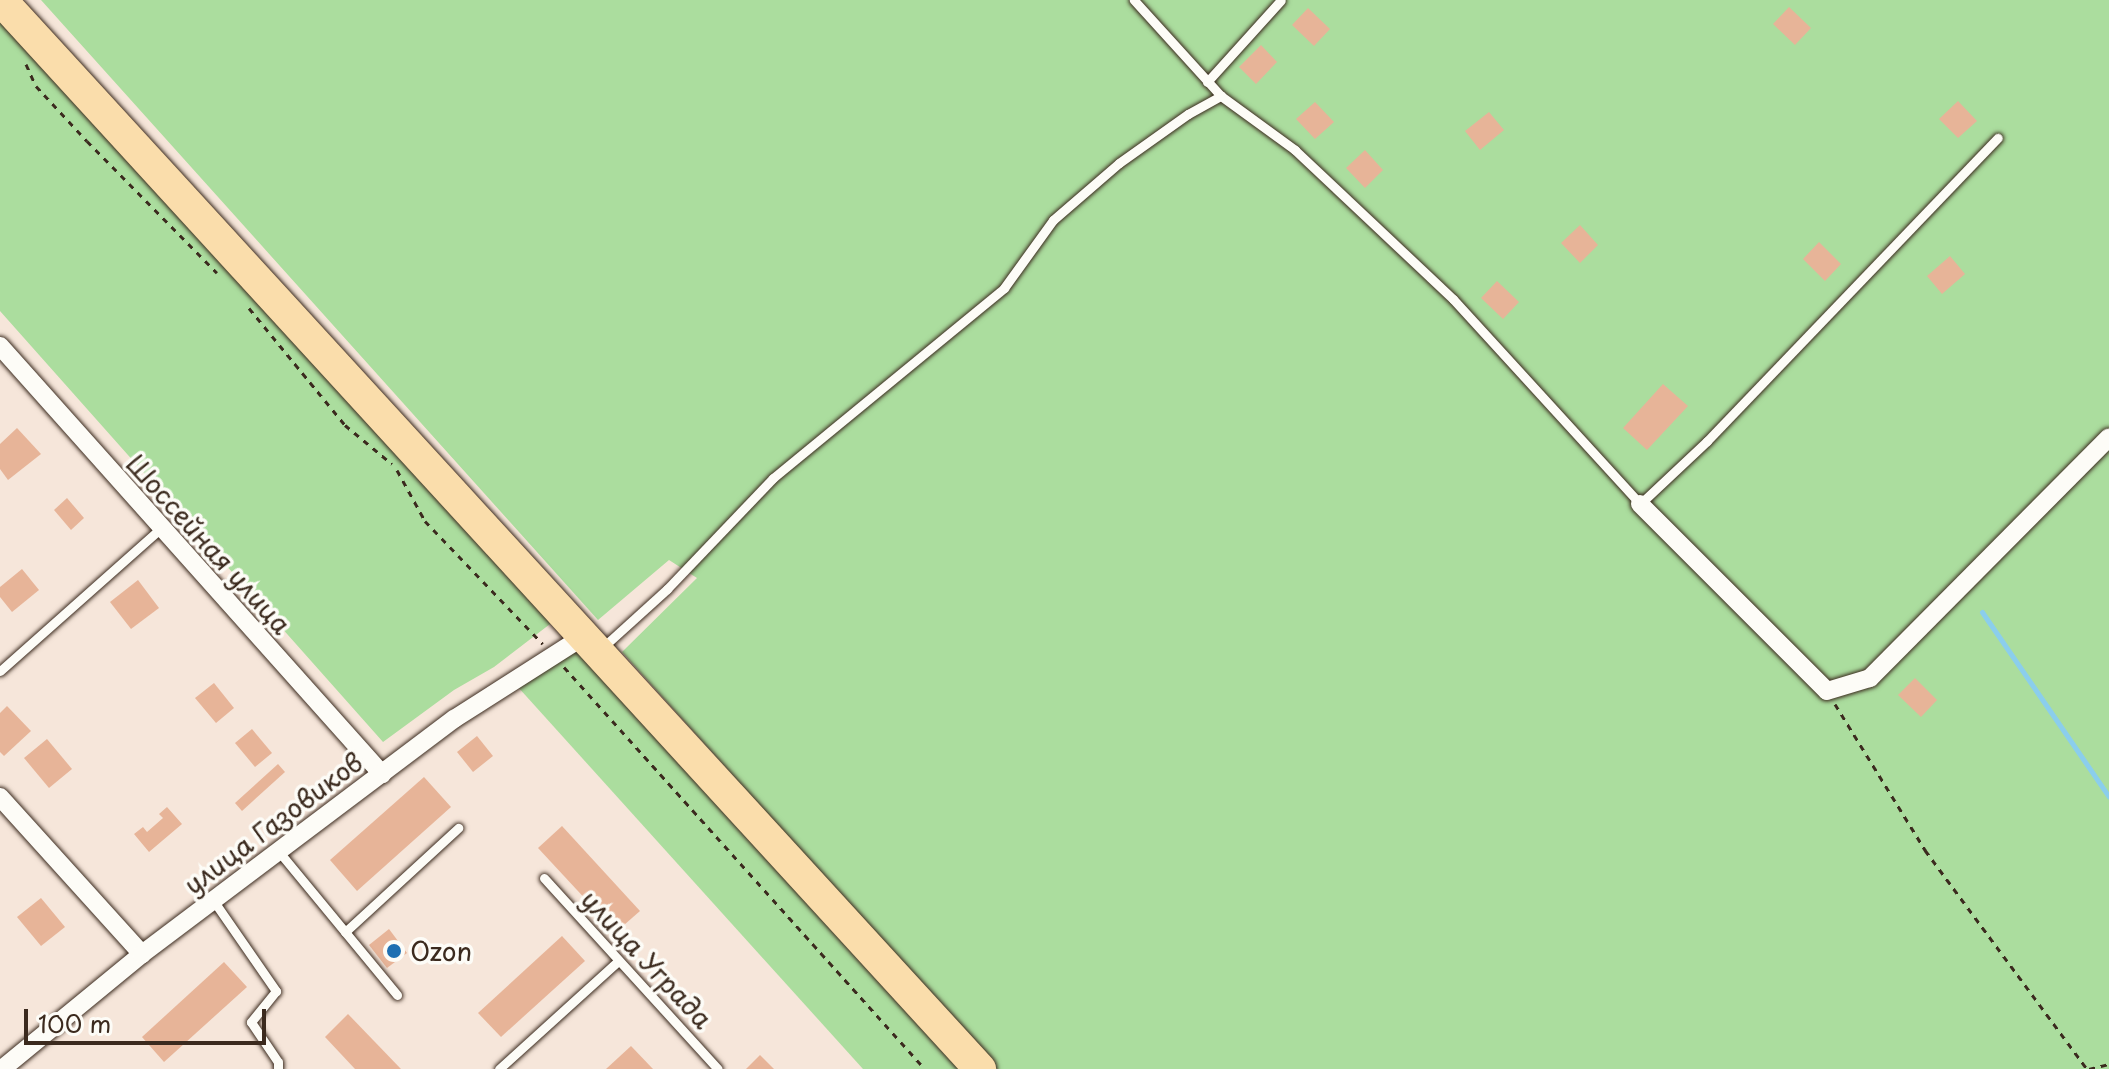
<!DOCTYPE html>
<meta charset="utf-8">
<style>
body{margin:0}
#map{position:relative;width:2109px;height:1069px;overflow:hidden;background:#f6e6da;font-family:"Playpen Sans",sans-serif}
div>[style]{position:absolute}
.green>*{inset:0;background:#abdd9e}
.stream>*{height:5px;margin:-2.5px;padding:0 2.5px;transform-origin:2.5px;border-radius:2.5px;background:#8bceec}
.building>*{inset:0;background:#e7b498}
.path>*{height:3px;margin-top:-1.5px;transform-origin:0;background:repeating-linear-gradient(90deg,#3b2a1e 0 6px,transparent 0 12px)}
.roads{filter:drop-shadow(0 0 2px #3b2a1e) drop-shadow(0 0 2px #3b2a1e)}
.lane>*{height:9px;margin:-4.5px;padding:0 4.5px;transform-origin:4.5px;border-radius:4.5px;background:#fdfcf7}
.street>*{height:18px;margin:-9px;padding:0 9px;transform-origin:9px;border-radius:9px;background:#fdfcf7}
.highway>*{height:32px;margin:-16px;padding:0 16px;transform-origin:16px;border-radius:16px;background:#faddab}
.dots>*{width:22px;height:22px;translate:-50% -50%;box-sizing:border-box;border:4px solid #fdfcf7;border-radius:50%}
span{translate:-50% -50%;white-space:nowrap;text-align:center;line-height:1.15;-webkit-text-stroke:7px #fdfcf7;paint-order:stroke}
.street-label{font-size:26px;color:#3b2a1e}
.poi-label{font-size:26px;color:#3b2a1e}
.left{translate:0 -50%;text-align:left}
.scale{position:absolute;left:24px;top:1009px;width:242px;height:36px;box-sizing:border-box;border:4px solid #3b2a1e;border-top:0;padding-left:10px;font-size:24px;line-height:28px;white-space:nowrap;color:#3b2a1e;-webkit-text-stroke:6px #fdfcf7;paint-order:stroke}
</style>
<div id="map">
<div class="green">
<div style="clip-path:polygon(41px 0,2109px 0,2109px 1069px,997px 1069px,622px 652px,697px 578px,669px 560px,598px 620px)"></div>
<div style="clip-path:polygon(0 10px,554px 621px,494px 667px,454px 690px,383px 742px,0 311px)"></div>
<div style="clip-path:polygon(575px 640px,962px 1069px,863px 1069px,508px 676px)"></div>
</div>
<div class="stream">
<div style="left:1982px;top:612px;width:224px;rotate:55.5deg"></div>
</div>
<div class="building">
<div style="clip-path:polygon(1789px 7px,1811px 28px,1795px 45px,1773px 24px)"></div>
<div style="clip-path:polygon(1308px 8px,1330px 29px,1314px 46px,1292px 25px)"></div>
<div style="clip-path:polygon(1261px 45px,1277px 62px,1256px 84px,1239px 67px)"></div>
<div style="clip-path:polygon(1958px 101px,1977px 121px,1958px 138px,1939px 119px)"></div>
<div style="clip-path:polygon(1315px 102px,1334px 122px,1315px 139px,1296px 119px)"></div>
<div style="clip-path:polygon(1489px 112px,1504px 130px,1480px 150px,1465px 131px)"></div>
<div style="clip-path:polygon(1365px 150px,1383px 170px,1365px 188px,1346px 168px)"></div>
<div style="clip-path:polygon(1580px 225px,1598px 245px,1580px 263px,1561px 243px)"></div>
<div style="clip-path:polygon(1819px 242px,1841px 264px,1825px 281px,1803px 259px)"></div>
<div style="clip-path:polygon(1950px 256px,1965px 274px,1942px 294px,1927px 276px)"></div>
<div style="clip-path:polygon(1497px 281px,1519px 302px,1503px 319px,1481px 298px)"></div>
<div style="clip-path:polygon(1663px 384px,1688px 406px,1647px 450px,1623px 428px)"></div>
<div style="clip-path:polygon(17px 428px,41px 454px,8px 480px,0 469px,0 444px)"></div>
<div style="clip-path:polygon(67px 498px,84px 518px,71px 530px,54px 510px)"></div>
<div style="clip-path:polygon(22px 569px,39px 590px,12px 612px,0 597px,0 587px)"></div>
<div style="clip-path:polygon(138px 580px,159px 608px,131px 629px,110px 602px)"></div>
<div style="clip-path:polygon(1915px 678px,1937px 700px,1921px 717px,1898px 695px)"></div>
<div style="clip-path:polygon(214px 683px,234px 708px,216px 723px,195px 698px)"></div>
<div style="clip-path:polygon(7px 706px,31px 731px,4px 756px,0 752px,0 713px)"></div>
<div style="clip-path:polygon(252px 729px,272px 753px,255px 767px,235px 743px)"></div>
<div style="clip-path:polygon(477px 736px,493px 756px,473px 772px,457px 752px)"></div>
<div style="clip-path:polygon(47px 739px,72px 769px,49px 788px,24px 758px)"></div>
<div style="clip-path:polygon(278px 764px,285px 772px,242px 811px,235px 803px)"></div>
<div style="clip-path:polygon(424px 777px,451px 807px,357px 891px,330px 860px)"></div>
<div style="clip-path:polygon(167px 807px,182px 824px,149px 852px,134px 834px,143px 827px,147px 832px,163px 818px,159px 814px)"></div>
<div style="clip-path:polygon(562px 826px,640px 911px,616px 932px,538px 848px)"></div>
<div style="clip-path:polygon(41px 898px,65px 927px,41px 946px,17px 917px)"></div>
<div style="clip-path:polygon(389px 929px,407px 953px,387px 968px,369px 945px)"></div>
<div style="clip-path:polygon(562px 936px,585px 961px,501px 1037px,478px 1013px)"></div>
<div style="clip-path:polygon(224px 962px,247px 987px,164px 1062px,142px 1037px)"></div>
<div style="clip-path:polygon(348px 1014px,401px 1069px,355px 1069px,325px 1037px)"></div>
<div style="clip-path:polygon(631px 1046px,653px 1069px,606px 1069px)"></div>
<div style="clip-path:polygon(760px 1055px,774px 1069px,746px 1069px)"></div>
</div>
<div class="path">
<div style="left:26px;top:64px;width:24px;rotate:66deg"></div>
<div style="left:36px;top:86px;width:75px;rotate:47.2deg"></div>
<div style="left:87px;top:141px;width:185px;rotate:45.4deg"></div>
<div style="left:249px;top:308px;width:151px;rotate:50.6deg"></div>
<div style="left:345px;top:425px;width:61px;rotate:39.7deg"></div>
<div style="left:397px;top:470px;width:58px;rotate:61.2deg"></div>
<div style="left:425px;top:521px;width:170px;rotate:46.2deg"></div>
<div style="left:564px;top:667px;width:540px;rotate:48.08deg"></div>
<div style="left:1835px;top:704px;width:172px;rotate:58.3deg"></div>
<div style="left:1925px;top:850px;width:272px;rotate:53.5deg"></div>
<div style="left:2089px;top:1069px;width:21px;rotate:-14deg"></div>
</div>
<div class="roads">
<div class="lane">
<div style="left:1207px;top:82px;width:110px;rotate:-47.9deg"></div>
<div style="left:1221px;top:96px;width:92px;rotate:36.1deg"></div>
<div style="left:1295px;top:150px;width:217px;rotate:43.3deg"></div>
<div style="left:1453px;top:299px;width:277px;rotate:47.6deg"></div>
<div style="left:1640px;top:504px;width:92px;rotate:-43.2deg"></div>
<div style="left:1707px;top:441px;width:420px;rotate:-46.2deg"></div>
<div style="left:602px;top:648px;width:88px;rotate:-42.2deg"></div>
<div style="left:667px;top:589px;width:153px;rotate:-46.3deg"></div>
<div style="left:773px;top:478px;width:299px;rotate:-39.4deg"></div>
<div style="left:1004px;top:288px;width:84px;rotate:-54.2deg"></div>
<div style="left:1053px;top:220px;width:87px;rotate:-40.8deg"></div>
<div style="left:1119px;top:163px;width:85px;rotate:-35.4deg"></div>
<div style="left:1188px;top:114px;width:38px;rotate:-29deg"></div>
<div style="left:1221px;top:96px;width:130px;rotate:-132.2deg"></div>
<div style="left:0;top:671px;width:214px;rotate:-41.6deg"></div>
<div style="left:280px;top:853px;width:184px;rotate:50.5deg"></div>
<div style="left:544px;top:878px;width:258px;rotate:47.7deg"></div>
<div style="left:213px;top:900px;width:111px;rotate:55.3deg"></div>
<div style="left:276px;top:991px;width:40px;rotate:129deg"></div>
<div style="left:251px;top:1022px;width:48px;rotate:56deg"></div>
<div style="left:278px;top:1062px;width:7px;rotate:90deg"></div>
<div style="left:345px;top:932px;width:154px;rotate:-42.6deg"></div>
<div style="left:499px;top:1069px;width:161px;rotate:-42.2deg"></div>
</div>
<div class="street">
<div style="left:0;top:346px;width:574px;rotate:48.25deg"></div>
<div style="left:1640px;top:504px;width:264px;rotate:45deg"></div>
<div style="left:1827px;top:691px;width:45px;rotate:-16.8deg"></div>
<div style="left:1870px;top:678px;width:339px;rotate:-45.2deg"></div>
<div style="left:0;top:797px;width:212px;rotate:47.9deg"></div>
<div style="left:2px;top:1069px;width:181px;rotate:-39.4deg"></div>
<div style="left:142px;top:954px;width:391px;rotate:-37deg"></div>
<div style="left:454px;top:719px;width:156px;rotate:-32.5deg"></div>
</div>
<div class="highway">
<div style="left:1px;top:0;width:1450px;rotate:47.52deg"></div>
</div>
</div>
<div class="dots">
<div style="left:394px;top:951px;background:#1f6fb2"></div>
</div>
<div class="street-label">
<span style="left:209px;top:544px;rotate:48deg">Шоссейная улица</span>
<span style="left:273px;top:823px;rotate:-37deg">улица Газовиков</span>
<span style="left:647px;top:959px;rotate:47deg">улица Уграда</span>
</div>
<div class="poi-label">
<span class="left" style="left:410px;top:951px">Ozon</span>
</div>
<div class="scale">100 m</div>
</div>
